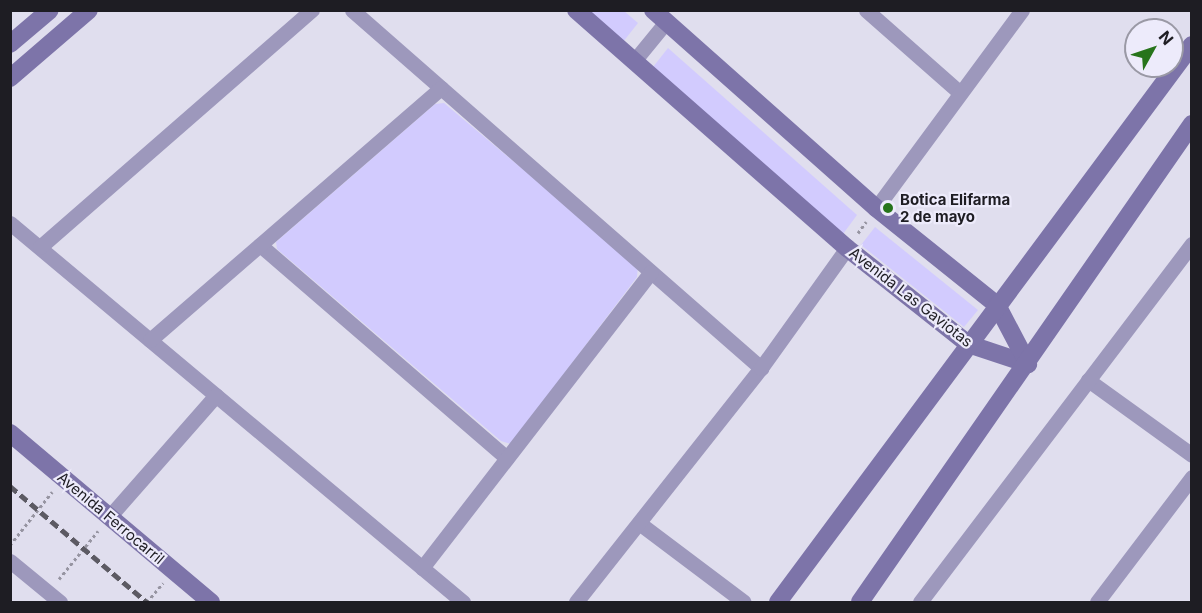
<!DOCTYPE html>
<style>
body{margin:0}
#map{position:relative;width:1202px;height:613px;overflow:hidden;background:#e0deee;font-family:Inter,sans-serif}
div>[style]{position:absolute}
.green>*{inset:0;background:#d2cbfe}
.path>*{height:3px;margin-top:-1.5px;transform-origin:0;background:repeating-linear-gradient(90deg,#9694a1 0 3px,transparent 0 6px)}
.street>*{height:15px;margin:-7.5px;padding:0 7.5px;transform-origin:7.5px;border-radius:7.5px;background:#9d98bc}
.secondary>*{height:18px;margin:-9px;padding:0 9px;transform-origin:9px;border-radius:9px;background:#7d74a9}
.rail>*{height:4.5px;margin-top:-2.25px;transform-origin:0;background:repeating-linear-gradient(90deg,#5c5a63 0 9px,transparent 0 13.5px)}
.dots>*{width:16px;height:16px;translate:-50% -50%;box-sizing:border-box;border:3px solid #edebfb;border-radius:50%}
span{translate:-50% -50%;white-space:nowrap;text-align:center;line-height:1.15;-webkit-text-stroke:4.5px #edebfb;paint-order:stroke}
.poi-label{font-size:15px;color:#1e1d23;font-weight:700}
.left{translate:0 -50%;text-align:left}
.street-label{font-size:15px;color:#1e1d23}
.frame{position:absolute;inset:0;border:12px solid #1e1d23;pointer-events:none}
.north{position:absolute;left:1124px;top:18px;width:60px;height:60px;box-sizing:border-box;background:#edebfb;border:2px solid #9a99a5;border-radius:50%;rotate:50deg;font-size:16px;font-weight:700;line-height:24px;text-align:center;color:#1e1d23}
.north::after{content:'';display:block;margin:auto;width:21px;height:27px;background:#27741b;clip-path:polygon(50% 0,100% 100%,50% 72%,0 100%)}
</style>
<div id="map">
<div class="green">
<div style="clip-path:polygon(587px 11px,624px 11px,638px 23px,623px 42px)"></div>
<div style="clip-path:polygon(668px 48px,857px 215px,843px 234px,653px 67px)"></div>
<div style="clip-path:polygon(444px 103px,638px 266px,637px 277px,511px 444px,501px 441px,277px 249px,276px 242px,435px 104px)"></div>
<div style="clip-path:polygon(875px 227px,978px 310px,964px 327px,861px 245px)"></div>
</div>
<div class="path">
<div style="left:858px;top:233px;width:14px;rotate:-54deg"></div>
<div style="left:10px;top:545px;width:68px;rotate:-51.6deg"></div>
<div style="left:59px;top:579px;width:62px;rotate:-50.9deg"></div>
<div style="left:147px;top:602px;width:25px;rotate:-50deg"></div>
</div>
<div class="street">
<div style="left:352px;top:10px;width:544px;rotate:41.2deg"></div>
<div style="left:866px;top:10px;width:125px;rotate:41.4deg"></div>
<div style="left:634px;top:61px;width:50px;rotate:-50.6deg"></div>
<div style="left:876px;top:208px;width:246px;rotate:-53.6deg"></div>
<div style="left:10px;top:223px;width:591px;rotate:39.92deg"></div>
<div style="left:260px;top:245px;width:326px;rotate:40.8deg"></div>
<div style="left:40px;top:247px;width:361px;rotate:-41.1deg"></div>
<div style="left:150px;top:340px;width:385px;rotate:-40.9deg"></div>
<div style="left:1088px;top:380px;width:128px;rotate:35.8deg"></div>
<div style="left:109px;top:517px;width:162px;rotate:-48.7deg"></div>
<div style="left:639px;top:523px;width:131px;rotate:37deg"></div>
<div style="left:10px;top:561px;width:65px;rotate:39.4deg"></div>
<div style="left:422px;top:568px;width:374px;rotate:-52.3deg"></div>
<div style="left:576px;top:602px;width:298px;rotate:-51.7deg"></div>
<div style="left:761px;top:368px;width:148px;rotate:-54.4deg"></div>
<div style="left:920px;top:602px;width:450px;rotate:-52.8deg"></div>
<div style="left:1097px;top:602px;width:157px;rotate:-52.8deg"></div>
</div>
<div class="secondary">
<div style="left:576px;top:10px;width:361px;rotate:41.3deg"></div>
<div style="left:847px;top:248px;width:154px;rotate:38.4deg"></div>
<div style="left:968px;top:344px;width:63px;rotate:18.4deg"></div>
<div style="left:653px;top:10px;width:298px;rotate:41.6deg"></div>
<div style="left:876px;top:208px;width:155px;rotate:38.7deg"></div>
<div style="left:997px;top:305px;width:67px;rotate:62.3deg"></div>
<div style="left:10px;top:44px;width:52px;rotate:-40.4deg"></div>
<div style="left:10px;top:78px;width:104px;rotate:-40.7deg"></div>
<div style="left:10px;top:433px;width:263px;rotate:40.1deg"></div>
<div style="left:778px;top:602px;width:694px;rotate:-53.38deg"></div>
<div style="left:860px;top:602px;width:582px;rotate:-55.22deg"></div>
</div>
<div class="rail">
<div style="left:10px;top:486px;width:180px;rotate:40.3deg"></div>
</div>
<div class="dots">
<div style="left:888px;top:208px;background:#27741b"></div>
</div>
<div class="poi-label">
<span class="left" style="left:900px;top:208px">Botica Elifarma<br>2 de mayo</span>
</div>
<div class="street-label">
<span style="left:911px;top:297px;rotate:38deg">Avenida Las Gaviotas</span>
<span style="left:111px;top:518px;rotate:40deg">Avenida Ferrocarril</span>
</div>
<div class="frame"></div>
<div class="north">N</div>
</div>
